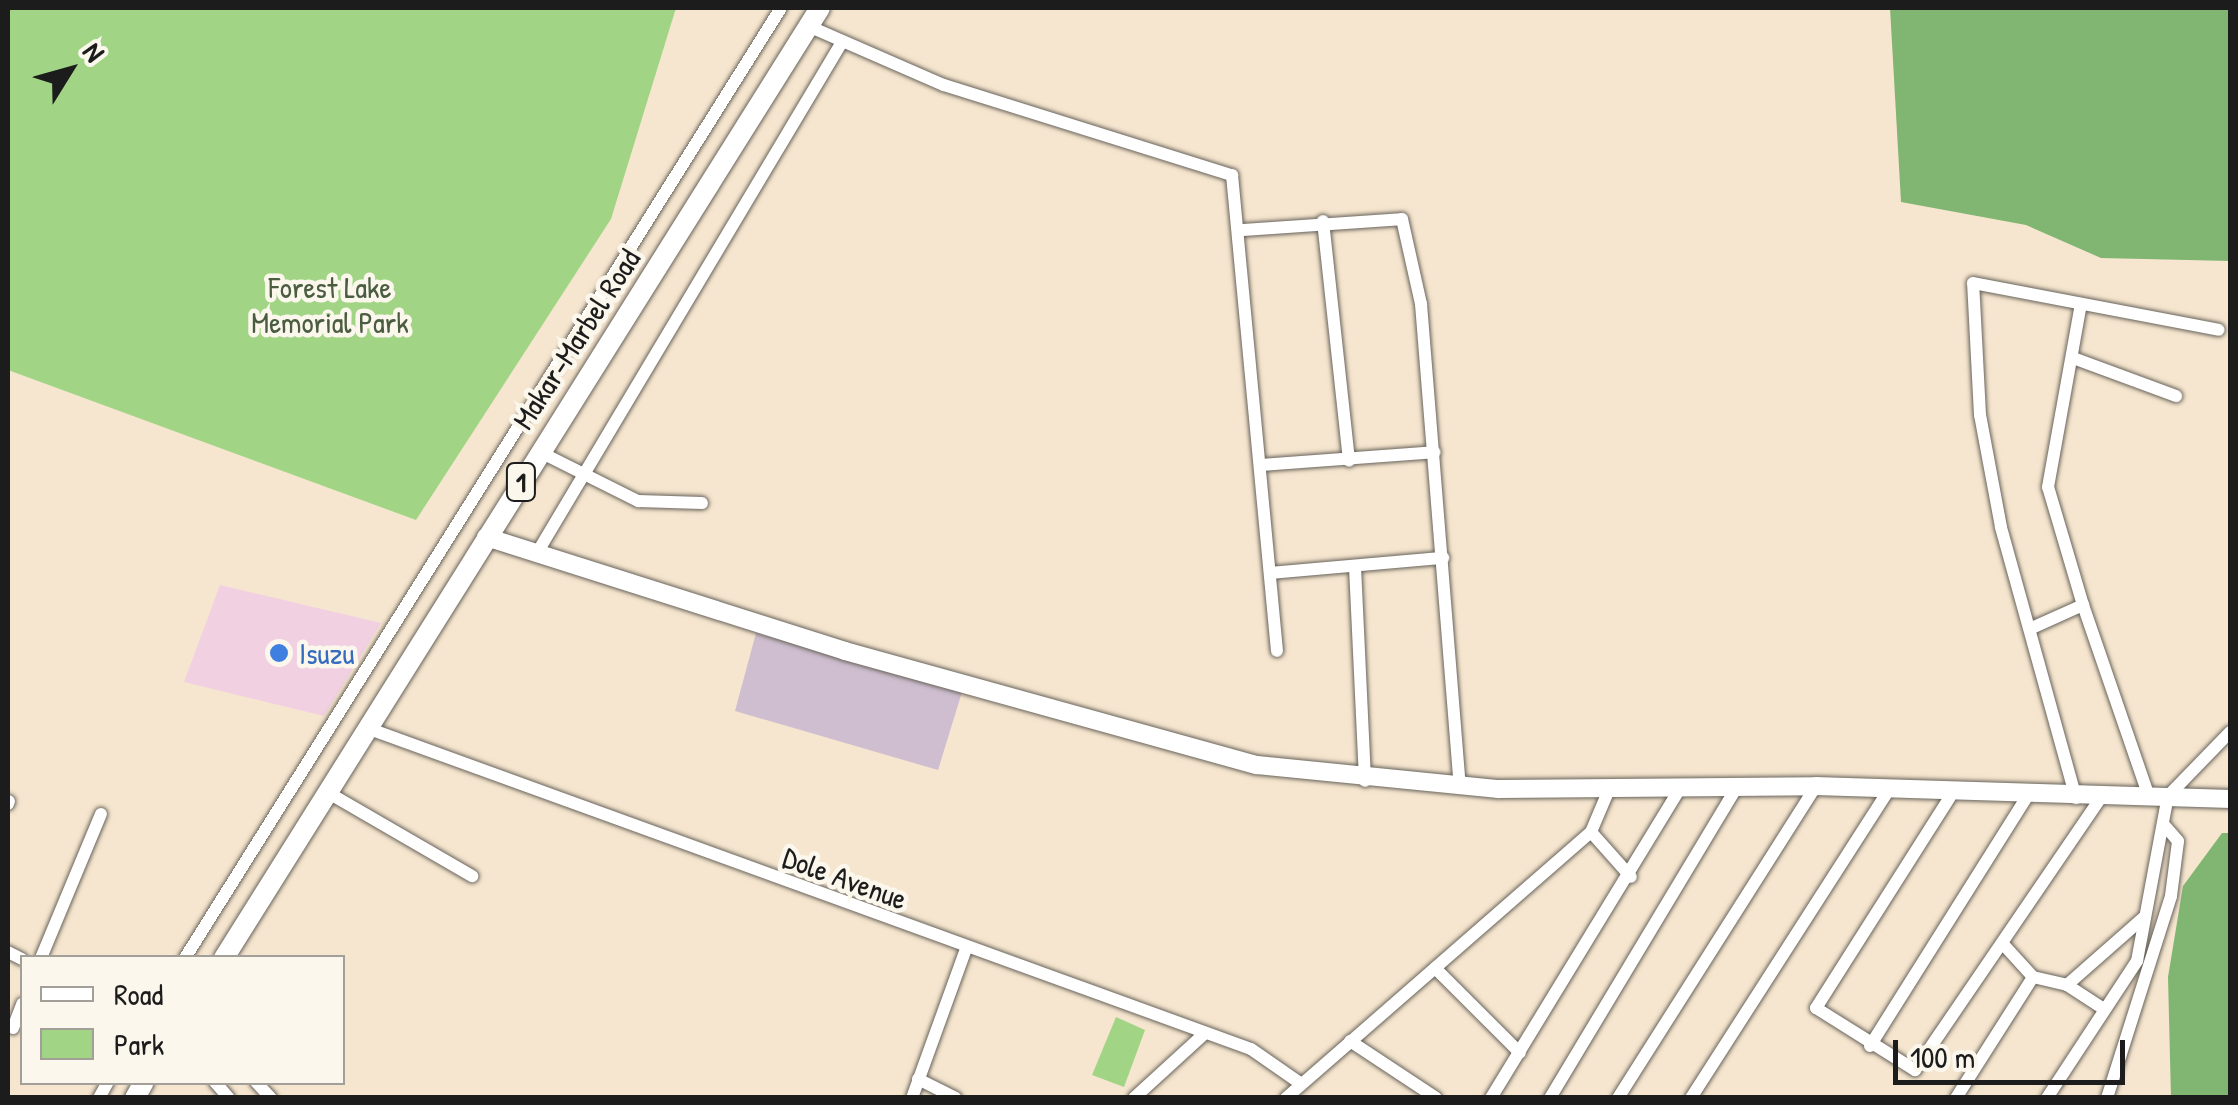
<!DOCTYPE html>
<style>
body{margin:0}
#map{position:relative;width:2238px;height:1105px;overflow:hidden;background:#f6e6cf;font-family:"Patrick Hand",sans-serif}
div>[style]{position:absolute}
.built>*{inset:0;background:#f1d0e2}
.industrial>*{inset:0;background:#cebed0}
.green>*{inset:0;background:#a1d585}
.forest>*{inset:0;background:#80b672}
.roads{filter:drop-shadow(0 0 2px #68635b) drop-shadow(0 0 2px #68635b)}
.minor>*{height:12px;margin:-6px;padding:0 6px;transform-origin:6px;border-radius:6px;background:#fff}
.secondary>*{height:18px;margin:-9px;padding:0 9px;transform-origin:9px;border-radius:9px;background:#fff}
.primary>*{height:20px;margin:-10px;padding:0 10px;transform-origin:10px;border-radius:10px;background:#fff}
.dots>*{width:28px;height:28px;translate:-50% -50%;box-sizing:border-box;border:5px solid #fbf7ec;border-radius:50%}
span{translate:-50% -50%;white-space:nowrap;text-align:center;line-height:1.15;-webkit-text-stroke:9px #fbf7ec;paint-order:stroke}
.shield-label span{padding:2px 8px;background:#fbf7ec;border:2px solid;border-radius:8px;-webkit-text-stroke-width:0}
.shield-label{font-size:28px;color:#1c1c1c;font-weight:700}
.park-label{font-size:30px;color:#4b5d41}
.street-label{font-size:30px;color:#1c1c1c}
.shop-label{font-size:30px;color:#366cbe}
.left{translate:0 -50%;text-align:left}
.frame{position:absolute;inset:0;border:10px solid #1c1c1c;pointer-events:none}
.legend{position:absolute;left:20px;top:955px;width:325px;height:130px;box-sizing:border-box;background:#fbf7ec;border:2px solid #a29f99;margin:0;padding:12px 18px;list-style:none;font-size:30px;color:#1c1c1c}
.legend li{display:flex;align-items:center;gap:20px;height:50px}
.legend b{width:50px;border:2px solid #a29f99}
.north{position:absolute;left:20px;top:20px;width:100px;height:100px;-webkit-text-stroke:8px #fbf7ec;paint-order:stroke;rotate:53deg;font-size:28px;font-weight:700;line-height:40px;text-align:center;color:#1c1c1c}
.north::after{content:'';display:block;margin:auto;width:35px;height:45px;background:#1c1c1c;clip-path:polygon(50% 0,100% 100%,50% 72%,0 100%)}
.scale{position:absolute;left:1893px;top:1040px;width:232px;height:45px;box-sizing:border-box;border:5px solid #1c1c1c;border-top:0;padding-left:12px;font-size:30px;line-height:35px;white-space:nowrap;color:#1c1c1c;-webkit-text-stroke:8px #fbf7ec;paint-order:stroke}
</style>
<div id="map">
<div class="built">
<div style="clip-path:polygon(220px 585px,381px 623px,324px 716px,184px 682px)"></div>
</div>
<div class="industrial">
<div style="clip-path:polygon(756px 633px,962px 692px,938px 770px,735px 711px)"></div>
</div>
<div class="green">
<div style="clip-path:polygon(8px 8px,676px 8px,611px 219px,416px 520px,8px 370px)"></div>
<div style="clip-path:polygon(1116px 1017px,1145px 1030px,1124px 1087px,1092px 1075px)"></div>
</div>
<div class="forest">
<div style="clip-path:polygon(1890px 8px,2230px 8px,2230px 261px,2101px 258px,2026px 225px,1901px 202px)"></div>
<div style="clip-path:polygon(2222px 833px,2230px 833px,2230px 1097px,2171px 1097px,2168px 977px,2183px 886px)"></div>
</div>
<div class="roads">
<div class="minor">
<div style="left:808px;top:26px;width:148px;rotate:23.5deg"></div>
<div style="left:944px;top:85px;width:302px;rotate:17.4deg"></div>
<div style="left:1232px;top:175px;width:478px;rotate:84.6deg"></div>
<div style="left:1323px;top:221px;width:241px;rotate:83.8deg"></div>
<div style="left:1242px;top:230px;width:160px;rotate:-3.9deg"></div>
<div style="left:1402px;top:219px;width:87px;rotate:77.4deg"></div>
<div style="left:1421px;top:304px;width:485px;rotate:85.4deg"></div>
<div style="left:2073px;top:358px;width:110px;rotate:20.3deg"></div>
<div style="left:540px;top:452px;width:110px;rotate:26.6deg"></div>
<div style="left:638px;top:501px;width:64px;rotate:1.8deg"></div>
<div style="left:1260px;top:465px;width:175px;rotate:-4.2deg"></div>
<div style="left:537px;top:553px;width:595px;rotate:-59.17deg"></div>
<div style="left:1355px;top:567px;width:214px;rotate:87.3deg"></div>
<div style="left:1270px;top:573px;width:174px;rotate:-5deg"></div>
<div style="left:2083px;top:605px;width:203px;rotate:71deg"></div>
<div style="left:2034px;top:627px;width:54px;rotate:-24.2deg"></div>
<div style="left:2083px;top:605px;width:123px;rotate:-106.5deg"></div>
<div style="left:2048px;top:487px;width:186px;rotate:-79.8deg"></div>
<div style="left:367px;top:728px;width:940px;rotate:19.96deg"></div>
<div style="left:1251px;top:1049px;width:60px;rotate:34.8deg"></div>
<div style="left:327px;top:792px;width:168px;rotate:30.1deg"></div>
<div style="left:1950px;top:797px;width:250px;rotate:122.4deg"></div>
<div style="left:1816px;top:1008px;width:117px;rotate:32.1deg"></div>
<div style="left:1915px;top:1070px;width:328px;rotate:-55.7deg"></div>
<div style="left:2076px;top:798px;width:281px;rotate:-105.5deg"></div>
<div style="left:2001px;top:527px;width:114px;rotate:-100.6deg"></div>
<div style="left:1980px;top:415px;width:132px;rotate:-93deg"></div>
<div style="left:1973px;top:283px;width:250px;rotate:10.8deg"></div>
<div style="left:8px;top:804px;width:3px;rotate:-72deg"></div>
<div style="left:1591px;top:832px;width:60px;rotate:48.4deg"></div>
<div style="left:2003px;top:944px;width:45px;rotate:47.7deg"></div>
<div style="left:2033px;top:977px;width:35px;rotate:13deg"></div>
<div style="left:2067px;top:985px;width:103px;rotate:-41.4deg"></div>
<div style="left:8px;top:952px;width:16px;rotate:27deg"></div>
<div style="left:41px;top:958px;width:156px;rotate:-67.4deg"></div>
<div style="left:185px;top:958px;width:1121px;rotate:-57.9deg"></div>
<div style="left:1435px;top:968px;width:120px;rotate:45deg"></div>
<div style="left:2067px;top:985px;width:44px;rotate:33deg"></div>
<div style="left:13px;top:1028px;width:26px;rotate:-69deg"></div>
<div style="left:1350px;top:1041px;width:103px;rotate:33.5deg"></div>
<div style="left:1870px;top:1046px;width:293px;rotate:-57.8deg"></div>
<div style="left:918px;top:1079px;width:42px;rotate:26.6deg"></div>
<div style="left:215px;top:1082px;width:21px;rotate:49deg"></div>
<div style="left:256px;top:1082px;width:22px;rotate:47deg"></div>
<div style="left:99px;top:1098px;width:18px;rotate:-61deg"></div>
<div style="left:912px;top:1098px;width:158px;rotate:-70.1deg"></div>
<div style="left:1134px;top:1098px;width:93px;rotate:-42.4deg"></div>
<div style="left:1286px;top:1098px;width:405px;rotate:-41.1deg"></div>
<div style="left:1591px;top:832px;width:43px;rotate:-67deg"></div>
<div style="left:1491px;top:1098px;width:364px;rotate:-58.6deg"></div>
<div style="left:1550px;top:1098px;width:363px;rotate:-59deg"></div>
<div style="left:1618px;top:1098px;width:370px;rotate:-57.6deg"></div>
<div style="left:1691px;top:1098px;width:366px;rotate:-57.3deg"></div>
<div style="left:1956px;top:1098px;width:143px;rotate:-57.5deg"></div>
<div style="left:2047px;top:1098px;width:164px;rotate:-56.7deg"></div>
<div style="left:2137px;top:961px;width:168px;rotate:-79.4deg"></div>
<div style="left:2168px;top:796px;width:89px;rotate:-45.9deg"></div>
<div style="left:2107px;top:1098px;width:212px;rotate:-72.4deg"></div>
<div style="left:2171px;top:896px;width:55px;rotate:-82.7deg"></div>
<div style="left:2178px;top:841px;width:23px;rotate:-131deg"></div>
</div>
<div class="secondary">
<div style="left:486px;top:537px;width:377px;rotate:17.6deg"></div>
<div style="left:845px;top:651px;width:427px;rotate:15.5deg"></div>
<div style="left:1257px;top:765px;width:243px;rotate:5.7deg"></div>
<div style="left:1499px;top:789px;width:317px;rotate:-0.5deg"></div>
<div style="left:1816px;top:786px;width:414px;rotate:1.8deg"></div>
</div>
<div class="primary">
<div style="left:224px;top:958px;width:1121px;rotate:-57.9deg"></div>
<div style="left:135px;top:1098px;width:18px;rotate:-61deg"></div>
</div>
</div>
<div class="dots">
<div style="left:279px;top:653px;background:#3f7fe0"></div>
</div>
<div class="shield-label">
<span style="left:521px;top:482px">1</span>
</div>
<div class="park-label">
<span style="left:330px;top:304px">Forest Lake<br>Memorial Park</span>
</div>
<div class="street-label">
<span style="left:576px;top:339px;rotate:-57deg">Makar-Marbel Road</span>
<span style="left:845px;top:878px;rotate:20deg">Dole Avenue</span>
</div>
<div class="shop-label">
<span class="left" style="left:299px;top:653px">Isuzu</span>
</div>
<div class="frame"></div>
<ul class="legend">
<li><b style="height:12px;background:#fff"></b>Road</li>
<li><b style="height:28px;background:#a1d585"></b>Park</li>
</ul>
<div class="north">N</div>
<div class="scale">100 m</div>
</div>
